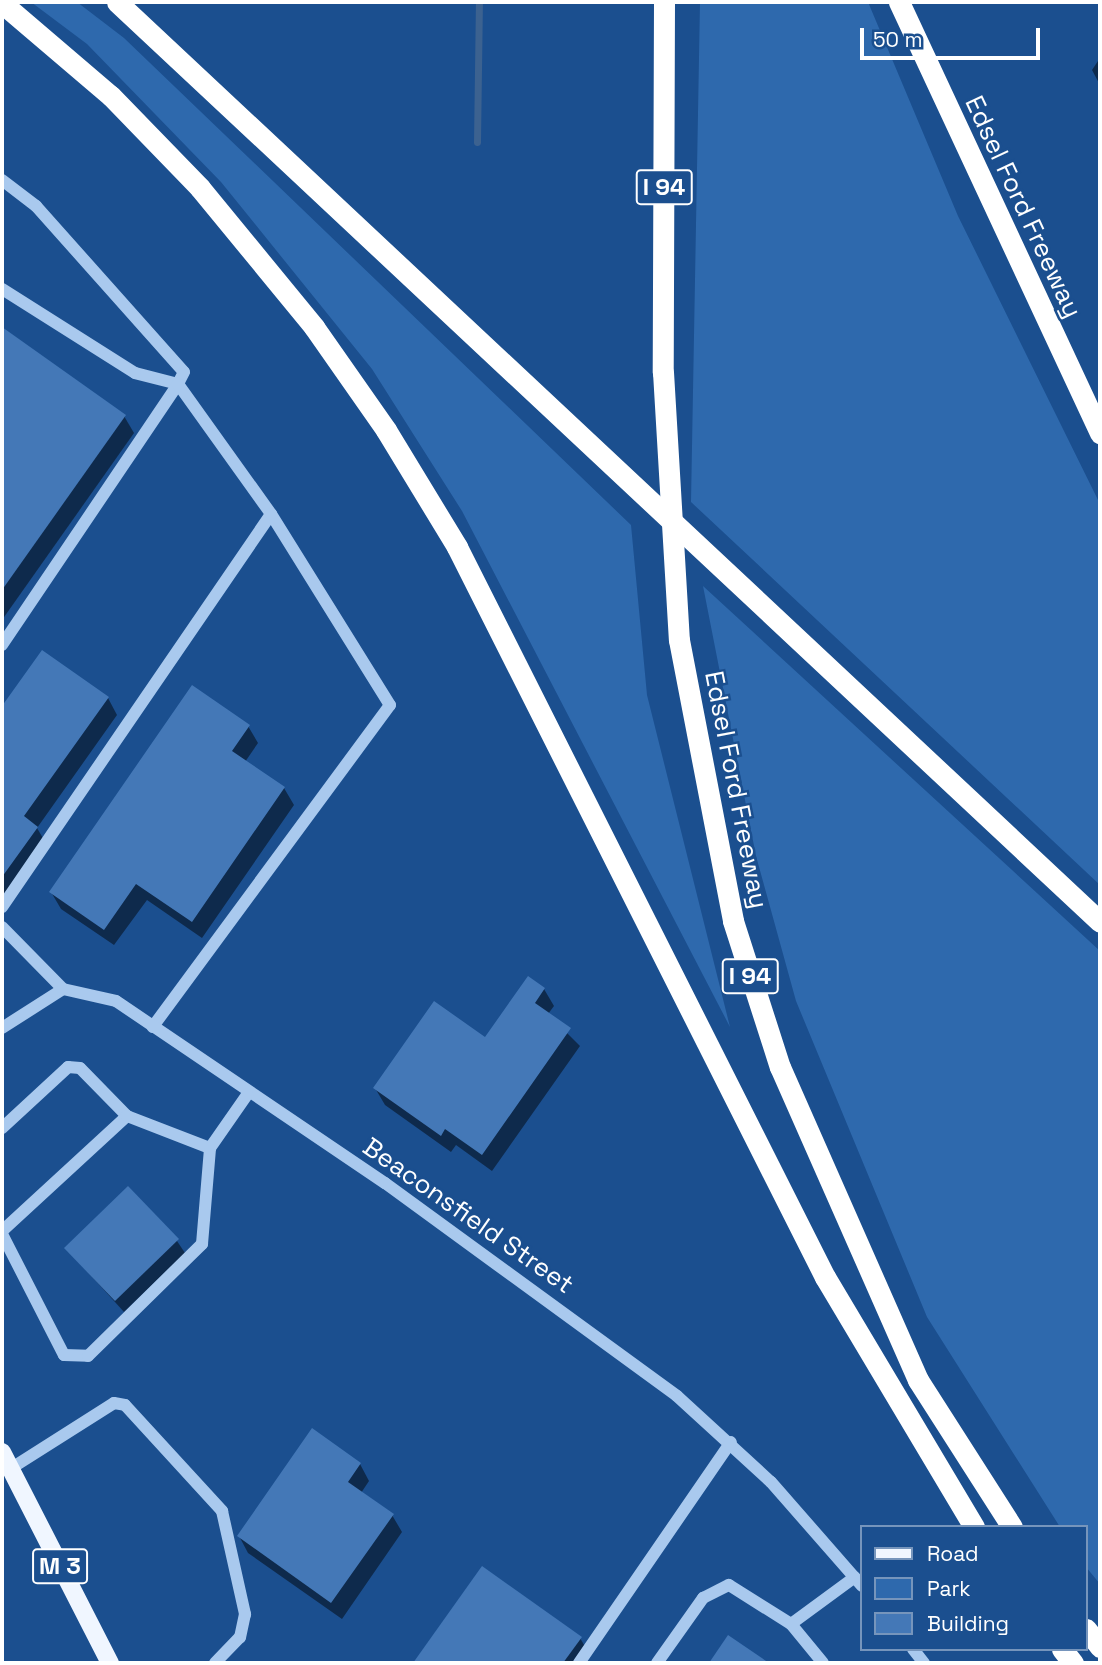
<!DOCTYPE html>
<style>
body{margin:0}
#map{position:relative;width:1102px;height:1665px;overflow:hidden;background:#1b4f8f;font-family:"Space Grotesk",sans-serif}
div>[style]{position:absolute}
.green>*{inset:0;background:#2e69ad}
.shadow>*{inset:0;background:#0007}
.stream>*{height:7px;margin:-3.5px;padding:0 3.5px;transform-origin:3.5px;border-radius:3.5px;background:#3c6290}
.building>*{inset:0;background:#4478b7}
.minor>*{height:12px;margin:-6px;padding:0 6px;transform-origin:6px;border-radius:6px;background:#a9c9ee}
.major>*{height:18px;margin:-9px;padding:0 9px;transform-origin:9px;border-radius:9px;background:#f0f6ff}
.highway>*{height:21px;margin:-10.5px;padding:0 10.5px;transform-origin:10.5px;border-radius:10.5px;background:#fff}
span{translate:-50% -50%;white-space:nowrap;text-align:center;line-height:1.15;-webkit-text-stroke:5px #1b4f8f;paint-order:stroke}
.shield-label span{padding:2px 5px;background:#1b4f8f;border:2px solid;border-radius:5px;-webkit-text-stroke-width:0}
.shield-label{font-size:24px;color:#fff;font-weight:700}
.street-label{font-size:26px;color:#fff}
.frame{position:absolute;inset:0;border:4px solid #fff;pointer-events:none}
.legend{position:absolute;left:860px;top:1525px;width:228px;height:126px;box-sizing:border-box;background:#1b4f8f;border:2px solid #7695bc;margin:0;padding:9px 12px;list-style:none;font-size:21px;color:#fff}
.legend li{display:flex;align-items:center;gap:14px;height:35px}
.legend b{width:35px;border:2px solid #7695bc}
.scale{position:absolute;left:860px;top:28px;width:180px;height:32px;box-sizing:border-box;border:4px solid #fff;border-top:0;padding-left:9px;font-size:21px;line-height:24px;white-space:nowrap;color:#fff;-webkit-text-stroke:5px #1b4f8f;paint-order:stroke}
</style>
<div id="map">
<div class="green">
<div style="clip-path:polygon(31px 2px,77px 2px,124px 38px,631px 525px,647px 695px,730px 1027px,462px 511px,372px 369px,221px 182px,87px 44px)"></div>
<div style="clip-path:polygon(700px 2px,868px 2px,958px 216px,1100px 504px,1100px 885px,691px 502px)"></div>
<div style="clip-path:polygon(703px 586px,1100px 951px,1100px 1584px,1086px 1567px,1086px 1527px,1060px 1527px,927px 1317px,796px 1001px,756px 856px)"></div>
</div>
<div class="shadow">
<div style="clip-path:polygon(1100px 58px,1100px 85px,1092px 70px)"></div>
<div style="clip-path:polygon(2px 329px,124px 416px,134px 433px,2px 620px)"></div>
<div style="clip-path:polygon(43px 652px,108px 698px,117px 715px,37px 828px,47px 845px,2px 907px,2px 709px)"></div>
<div style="clip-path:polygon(248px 726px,258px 743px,245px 762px,284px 788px,294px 805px,202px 938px,147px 900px,114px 945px,61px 909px,51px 892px)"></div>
<div style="clip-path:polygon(544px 989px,554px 1006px,548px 1014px,580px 1046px,492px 1171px,456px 1145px,451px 1152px,385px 1105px,375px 1088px,485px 1039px)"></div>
<div style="clip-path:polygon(177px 1241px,185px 1253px,124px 1312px,66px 1248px)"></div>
<div style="clip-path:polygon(360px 1464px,369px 1481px,361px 1493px,392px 1515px,402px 1532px,342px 1619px,248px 1553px,239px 1536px)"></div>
<div style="clip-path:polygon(483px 1568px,580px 1638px,590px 1655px,584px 1663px,415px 1663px)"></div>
</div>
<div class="stream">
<div style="left:477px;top:142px;width:140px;rotate:-89.2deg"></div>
</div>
<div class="building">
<div style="clip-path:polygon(2px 327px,126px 415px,2px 590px)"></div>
<div style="clip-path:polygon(42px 650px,109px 697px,24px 816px,38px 827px,2px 877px,2px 706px)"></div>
<div style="clip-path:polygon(192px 685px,250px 725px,232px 751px,285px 787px,192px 922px,136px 884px,104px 930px,49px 892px)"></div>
<div style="clip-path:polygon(528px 976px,545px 988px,535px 1003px,571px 1028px,482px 1155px,445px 1129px,441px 1136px,373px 1088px,434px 1001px,485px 1037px)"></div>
<div style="clip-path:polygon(128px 1186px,179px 1239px,115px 1301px,64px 1248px)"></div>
<div style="clip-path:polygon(312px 1428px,361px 1463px,348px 1482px,394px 1514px,331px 1603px,237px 1536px)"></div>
<div style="clip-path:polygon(482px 1566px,582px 1637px,563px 1663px,413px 1663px)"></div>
<div style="clip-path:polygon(728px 1635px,769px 1663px,709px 1663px)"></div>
</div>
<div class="minor">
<div style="left:2px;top:180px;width:43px;rotate:37.4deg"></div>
<div style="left:36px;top:206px;width:222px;rotate:48.3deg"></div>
<div style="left:184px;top:372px;width:13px;rotate:117deg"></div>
<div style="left:178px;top:384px;width:44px;rotate:-165.7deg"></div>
<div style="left:135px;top:373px;width:157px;rotate:-147.7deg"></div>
<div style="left:2px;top:645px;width:315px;rotate:-56deg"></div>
<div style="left:178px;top:384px;width:160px;rotate:54.4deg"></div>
<div style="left:2px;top:907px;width:476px;rotate:-55.6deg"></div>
<div style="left:271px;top:514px;width:225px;rotate:58.1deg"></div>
<div style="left:390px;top:705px;width:400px;rotate:126.4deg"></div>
<div style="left:2px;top:927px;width:87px;rotate:45.5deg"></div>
<div style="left:2px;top:1028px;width:72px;rotate:-32.6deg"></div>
<div style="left:63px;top:989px;width:54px;rotate:12.8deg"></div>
<div style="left:116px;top:1001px;width:325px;rotate:34.1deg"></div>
<div style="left:385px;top:1183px;width:361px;rotate:36.1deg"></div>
<div style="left:677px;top:1396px;width:127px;rotate:42.5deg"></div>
<div style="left:771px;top:1482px;width:138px;rotate:48.8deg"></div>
<div style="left:2px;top:1128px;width:90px;rotate:-42.7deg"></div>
<div style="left:68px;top:1067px;width:12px;rotate:5deg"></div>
<div style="left:80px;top:1068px;width:67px;rotate:45.6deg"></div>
<div style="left:2px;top:1231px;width:170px;rotate:-42.6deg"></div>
<div style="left:127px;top:1116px;width:89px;rotate:21.1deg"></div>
<div style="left:2px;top:1234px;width:136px;rotate:62.9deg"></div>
<div style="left:64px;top:1355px;width:24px;rotate:2deg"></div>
<div style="left:88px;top:1356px;width:160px;rotate:-44.5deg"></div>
<div style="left:202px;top:1244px;width:96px;rotate:-85.2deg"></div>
<div style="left:210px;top:1148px;width:65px;rotate:-55.1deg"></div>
<div style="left:10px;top:1469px;width:123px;rotate:-32.4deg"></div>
<div style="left:114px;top:1403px;width:11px;rotate:10deg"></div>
<div style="left:125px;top:1405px;width:144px;rotate:47.5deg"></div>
<div style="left:222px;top:1511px;width:106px;rotate:77.4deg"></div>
<div style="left:245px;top:1614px;width:24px;rotate:102deg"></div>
<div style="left:240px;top:1637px;width:36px;rotate:134deg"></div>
<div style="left:791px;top:1624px;width:79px;rotate:-36.3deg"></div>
<div style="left:913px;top:1649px;width:18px;rotate:52deg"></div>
<div style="left:579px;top:1663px;width:268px;rotate:-55.5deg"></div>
<div style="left:657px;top:1663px;width:80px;rotate:-54.7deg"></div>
<div style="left:703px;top:1598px;width:29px;rotate:-27deg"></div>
<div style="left:729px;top:1585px;width:73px;rotate:32.2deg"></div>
<div style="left:791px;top:1624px;width:50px;rotate:50.6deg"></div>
</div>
<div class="major">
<div style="left:2px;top:1452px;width:237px;rotate:62.9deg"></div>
</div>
<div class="highway">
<div style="left:117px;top:2px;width:1346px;rotate:43.1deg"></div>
<div style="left:664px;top:2px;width:370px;rotate:90.2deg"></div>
<div style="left:663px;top:372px;width:268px;rotate:86.6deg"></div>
<div style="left:679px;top:640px;width:286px;rotate:79.1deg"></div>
<div style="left:733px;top:921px;width:153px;rotate:72.2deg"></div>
<div style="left:780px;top:1067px;width:342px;rotate:66.2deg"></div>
<div style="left:918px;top:1380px;width:174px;rotate:57.4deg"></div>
<div style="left:899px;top:2px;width:476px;rotate:65deg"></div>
<div style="left:2px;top:3px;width:143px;rotate:40.5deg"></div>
<div style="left:111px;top:96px;width:128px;rotate:45.9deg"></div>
<div style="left:200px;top:188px;width:180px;rotate:50.6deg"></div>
<div style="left:314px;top:327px;width:126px;rotate:55deg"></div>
<div style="left:386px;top:430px;width:137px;rotate:58.7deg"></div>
<div style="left:457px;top:547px;width:818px;rotate:63.25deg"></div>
<div style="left:825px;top:1277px;width:291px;rotate:59.2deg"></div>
<div style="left:1086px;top:1629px;width:23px;rotate:52deg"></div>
<div style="left:1062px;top:1649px;width:18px;rotate:52deg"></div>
</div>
<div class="shield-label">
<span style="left:664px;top:187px">I 94</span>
<span style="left:750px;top:976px">I 94</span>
<span style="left:60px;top:1566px">M 3</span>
</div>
<div class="street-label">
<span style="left:1023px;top:207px;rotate:65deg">Edsel Ford Freeway</span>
<span style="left:736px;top:790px;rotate:79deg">Edsel Ford Freeway</span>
<span style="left:468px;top:1216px;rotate:35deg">Beaconsfield Street</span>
</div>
<div class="frame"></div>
<ul class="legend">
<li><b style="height:9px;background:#f0f6ff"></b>Road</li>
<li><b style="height:19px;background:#2e69ad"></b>Park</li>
<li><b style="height:19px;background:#4478b7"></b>Building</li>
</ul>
<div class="scale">50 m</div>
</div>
